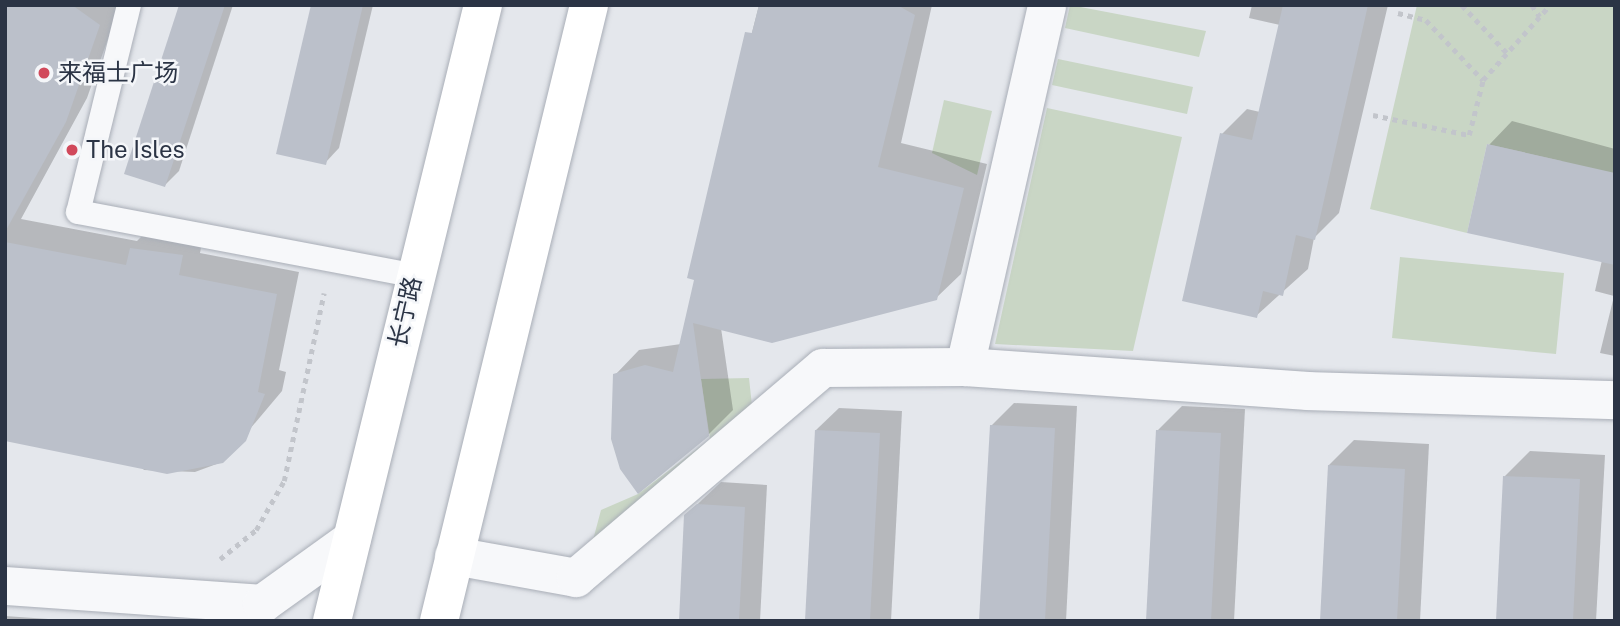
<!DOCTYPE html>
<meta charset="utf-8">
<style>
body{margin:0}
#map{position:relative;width:1620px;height:626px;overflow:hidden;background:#e4e7ec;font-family:"Public Sans","Noto Sans SC",sans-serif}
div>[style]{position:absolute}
.green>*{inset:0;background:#c9d6c5}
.shadow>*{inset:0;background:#0003}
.building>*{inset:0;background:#bbc0ca}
.path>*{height:4.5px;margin-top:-2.25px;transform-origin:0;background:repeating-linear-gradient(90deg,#c2c5cb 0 5px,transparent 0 10px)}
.roads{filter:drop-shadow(0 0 2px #a9aeb7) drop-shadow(0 0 2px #a9aeb7)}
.service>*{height:24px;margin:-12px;padding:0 12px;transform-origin:12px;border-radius:12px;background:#f7f8fa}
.minor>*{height:38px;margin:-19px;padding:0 19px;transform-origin:19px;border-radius:19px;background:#f7f8fa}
.tertiary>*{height:38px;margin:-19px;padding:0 19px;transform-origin:19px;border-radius:19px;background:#f7f8fa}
.primary>*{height:38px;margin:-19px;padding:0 19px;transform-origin:19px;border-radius:19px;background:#fff}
.dots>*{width:19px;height:19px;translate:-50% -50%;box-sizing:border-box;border:4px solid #f4f6f9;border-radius:50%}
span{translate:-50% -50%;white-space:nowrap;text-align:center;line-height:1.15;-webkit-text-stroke:5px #f4f6f9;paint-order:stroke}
.poi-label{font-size:24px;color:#2b3445}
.left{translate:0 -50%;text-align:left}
.street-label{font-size:24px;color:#2b3445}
.frame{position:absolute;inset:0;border:7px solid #2b3445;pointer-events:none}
</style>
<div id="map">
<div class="green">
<div style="clip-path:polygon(1070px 5px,1206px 31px,1199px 57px,1065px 28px)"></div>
<div style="clip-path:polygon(1417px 5px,1615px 5px,1615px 186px,1542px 249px,1562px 161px,1487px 144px,1467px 233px,1370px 209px)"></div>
<div style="clip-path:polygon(1058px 59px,1193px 87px,1187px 114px,1052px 85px)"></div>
<div style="clip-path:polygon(944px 100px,992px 111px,977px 175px,932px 153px)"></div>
<div style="clip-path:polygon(1047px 108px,1182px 137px,1133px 351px,995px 344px)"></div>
<div style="clip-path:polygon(1400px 257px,1564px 273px,1556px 354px,1392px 338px)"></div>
<div style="clip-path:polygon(749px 378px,753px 415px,593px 540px,601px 510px,638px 494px,710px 439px,701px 379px)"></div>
</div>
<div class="shadow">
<div style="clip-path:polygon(5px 5px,120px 5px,87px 98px,21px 219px,137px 241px,154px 224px,204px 233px,200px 253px,299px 272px,279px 370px,286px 372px,282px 391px,222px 462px,195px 472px,144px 470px,5px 306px)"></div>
<div style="clip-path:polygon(181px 5px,233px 5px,179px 171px,165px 185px)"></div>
<div style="clip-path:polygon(312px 5px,373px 5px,339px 148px,325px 163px)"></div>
<div style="clip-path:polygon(759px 5px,932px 5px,901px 143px,987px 164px,961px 274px,936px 298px,721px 328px,733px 410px,708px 435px,615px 375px,639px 350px,681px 344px,697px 278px,689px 277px)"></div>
<div style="clip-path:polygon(1252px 5px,1388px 5px,1339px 213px,1314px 238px,1308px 269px,1256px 316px,1222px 134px,1247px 109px,1260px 112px,1280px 25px,1249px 18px)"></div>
<div style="clip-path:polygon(1512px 121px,1615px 149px,1615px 356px,1600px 353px,1614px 296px,1595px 291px,1602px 260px,1489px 145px)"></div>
<div style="clip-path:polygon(1014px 403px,1077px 406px,1066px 621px,981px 621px,991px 426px)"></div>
<div style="clip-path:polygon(1182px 406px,1245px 409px,1234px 621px,1148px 621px,1157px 431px)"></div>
<div style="clip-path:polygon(839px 408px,902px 411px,891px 621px,806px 621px,816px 430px)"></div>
<div style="clip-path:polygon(1354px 440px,1429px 444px,1420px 621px,1321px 621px,1329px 465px)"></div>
<div style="clip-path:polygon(1530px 451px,1605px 455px,1596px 621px,1497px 621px,1505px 476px)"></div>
<div style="clip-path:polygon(721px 482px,767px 485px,760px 621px,681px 621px,686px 515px)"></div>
<div style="clip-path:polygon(5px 616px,77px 621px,5px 621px)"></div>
</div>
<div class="building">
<div style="clip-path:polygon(5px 5px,72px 5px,100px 25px,66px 122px,5px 232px)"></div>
<div style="clip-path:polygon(179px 5px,225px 5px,165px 187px,124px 174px)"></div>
<div style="clip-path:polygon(311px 5px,363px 5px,326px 165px,276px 154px)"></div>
<div style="clip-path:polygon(759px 5px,897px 5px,915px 15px,878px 167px,964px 188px,937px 300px,772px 343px,693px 323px,709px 436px,638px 494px,620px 469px,611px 439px,613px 374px,645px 365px,673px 372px,694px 280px,687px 278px,745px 32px,752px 33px)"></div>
<div style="clip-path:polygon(1283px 5px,1368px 5px,1315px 240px,1296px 235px,1283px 296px,1263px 291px,1257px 318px,1182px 301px,1220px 133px,1252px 140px)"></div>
<div style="clip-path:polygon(1487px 144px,1615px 173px,1615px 265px,1467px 233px)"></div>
<div style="clip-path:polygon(5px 242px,126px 265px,130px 248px,183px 255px,179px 275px,277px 294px,258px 392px,265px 394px,246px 441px,223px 463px,167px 474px,5px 441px)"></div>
<div style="clip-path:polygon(990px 425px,1055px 428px,1045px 621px,979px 621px)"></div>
<div style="clip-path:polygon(815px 430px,880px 433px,870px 621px,805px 621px)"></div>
<div style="clip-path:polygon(1156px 430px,1221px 433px,1211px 621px,1146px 621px)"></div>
<div style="clip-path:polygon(1328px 465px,1405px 469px,1397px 621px,1320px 621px)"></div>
<div style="clip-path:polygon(1503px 476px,1580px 479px,1573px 621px,1496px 621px)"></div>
<div style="clip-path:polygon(697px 504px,745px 507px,739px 621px,679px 621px,684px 515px)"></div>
</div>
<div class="path">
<div style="left:1462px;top:5px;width:66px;rotate:46.8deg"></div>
<div style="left:1532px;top:5px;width:14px;rotate:56deg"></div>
<div style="left:1398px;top:13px;width:29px;rotate:14deg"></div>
<div style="left:1426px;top:20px;width:83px;rotate:46.5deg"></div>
<div style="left:1373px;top:115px;width:98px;rotate:11.8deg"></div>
<div style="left:1469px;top:135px;width:57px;rotate:-75.7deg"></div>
<div style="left:1483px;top:80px;width:101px;rotate:-48.2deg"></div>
<div style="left:220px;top:559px;width:46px;rotate:-38.9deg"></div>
<div style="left:256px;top:530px;width:56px;rotate:-60.3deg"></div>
<div style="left:284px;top:481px;width:192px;rotate:-78deg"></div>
</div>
<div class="roads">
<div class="service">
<div style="left:129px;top:5px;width:213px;rotate:103.8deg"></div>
<div style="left:78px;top:212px;width:341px;rotate:10.7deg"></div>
</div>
<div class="minor">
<div style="left:965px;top:367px;width:371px;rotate:-77.2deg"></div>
<div style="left:454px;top:556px;width:124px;rotate:10.2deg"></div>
<div style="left:576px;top:578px;width:324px;rotate:-40.4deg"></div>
<div style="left:823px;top:368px;width:142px;rotate:-0.4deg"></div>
<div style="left:965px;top:367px;width:344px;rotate:4deg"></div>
<div style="left:1308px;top:391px;width:307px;rotate:1.7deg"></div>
</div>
<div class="tertiary">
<div style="left:5px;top:586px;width:258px;rotate:4deg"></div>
<div style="left:262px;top:604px;width:110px;rotate:-35.7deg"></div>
</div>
<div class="primary">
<div style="left:332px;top:621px;width:634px;rotate:-76.23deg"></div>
<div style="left:439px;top:621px;width:634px;rotate:-76.31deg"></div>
</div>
</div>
<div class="dots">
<div style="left:44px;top:73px;background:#d1495b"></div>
<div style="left:72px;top:150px;background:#d1495b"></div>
</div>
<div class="poi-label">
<span class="left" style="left:58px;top:73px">来福士广场</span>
<span class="left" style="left:86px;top:150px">The Isles</span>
</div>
<div class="street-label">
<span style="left:405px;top:312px;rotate:-77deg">长宁路</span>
</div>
<div class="frame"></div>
</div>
